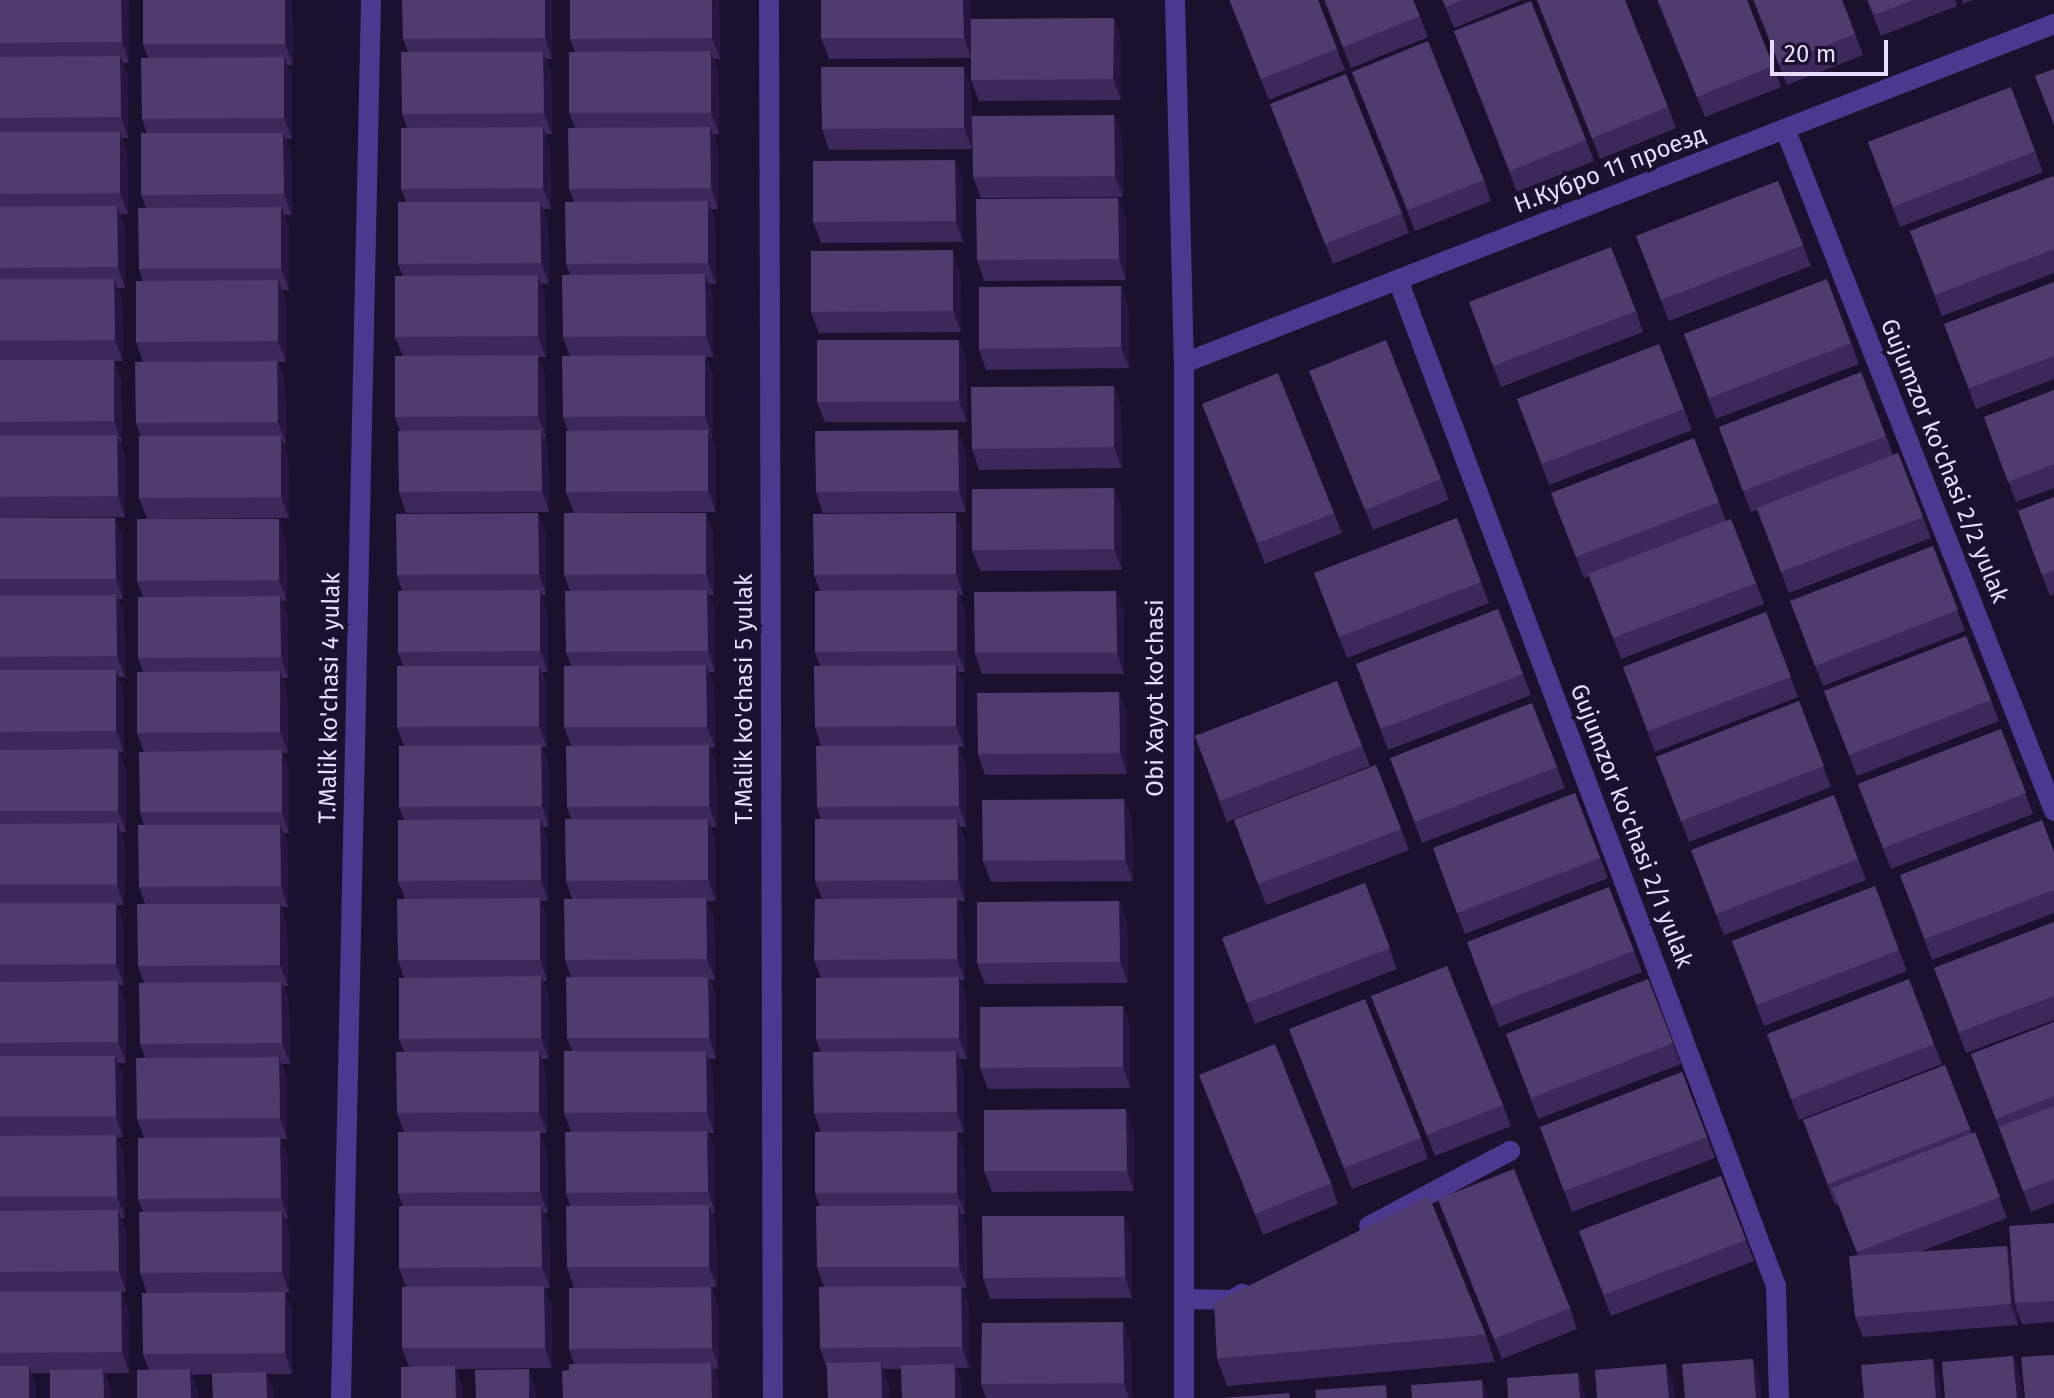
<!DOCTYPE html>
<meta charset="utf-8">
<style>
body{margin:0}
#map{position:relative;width:2054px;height:1398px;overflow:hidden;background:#1b102d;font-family:"Fira Sans",sans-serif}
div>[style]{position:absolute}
.service>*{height:20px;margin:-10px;padding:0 10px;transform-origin:10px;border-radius:10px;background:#4d388f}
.minor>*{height:20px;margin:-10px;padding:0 10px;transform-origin:10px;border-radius:10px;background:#4d388f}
.wall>*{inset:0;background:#3d285c}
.shaded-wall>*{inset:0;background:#281642}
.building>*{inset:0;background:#4f3b6e}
span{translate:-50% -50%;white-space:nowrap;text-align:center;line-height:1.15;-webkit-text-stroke:8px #1b102d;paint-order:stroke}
.street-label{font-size:24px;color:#e7dcff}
.scale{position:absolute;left:1770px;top:40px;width:118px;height:36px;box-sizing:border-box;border:4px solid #e7dcff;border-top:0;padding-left:10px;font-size:24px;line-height:28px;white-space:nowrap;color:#e7dcff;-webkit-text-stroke:6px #1b102d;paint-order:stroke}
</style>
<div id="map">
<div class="service">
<div style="left:1369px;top:1226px;width:160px;rotate:-28deg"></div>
<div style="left:1184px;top:1299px;width:48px;rotate:1.2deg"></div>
<div style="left:1232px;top:1300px;width:12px;rotate:-31deg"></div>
</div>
<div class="minor">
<div style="left:769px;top:0;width:1398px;rotate:89.84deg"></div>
<div style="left:1175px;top:0;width:363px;rotate:88.6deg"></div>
<div style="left:1184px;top:363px;width:1035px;rotate:90deg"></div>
<div style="left:1785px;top:129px;width:733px;rotate:68.47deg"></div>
<div style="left:1398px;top:280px;width:1075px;rotate:69.41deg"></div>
<div style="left:1776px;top:1286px;width:112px;rotate:88.5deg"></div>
<div style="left:1184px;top:363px;width:934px;rotate:-21.29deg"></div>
<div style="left:341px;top:1398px;width:1398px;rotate:-88.77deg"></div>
</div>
<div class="wall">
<div style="clip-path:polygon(0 0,129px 2px,129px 63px,123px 63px,128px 76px,128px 138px,122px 138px,127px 152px,128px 214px,120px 214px,125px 227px,125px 288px,118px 288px,122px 300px,123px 361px,114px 361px,121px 381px,122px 442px,120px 442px,125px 456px,125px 517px,0 518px)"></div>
<div style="clip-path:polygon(552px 0,552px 59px,546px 59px,551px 72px,552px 134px,545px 134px,550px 148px,551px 209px,543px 209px,548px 223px,549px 283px,541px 284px,545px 296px,546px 357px,538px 357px,545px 376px,546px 437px,544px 437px,548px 451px,549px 512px,406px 513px,399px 492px,400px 431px,395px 417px,403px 356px,395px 337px,403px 276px,398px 264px,406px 202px,401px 189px,407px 128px,402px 114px,408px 52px,403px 39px)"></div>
<div style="clip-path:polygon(719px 0,720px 59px,714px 59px,718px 72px,719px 134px,713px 134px,718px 148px,718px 209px,711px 209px,715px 222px,716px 284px,708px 284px,713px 295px,713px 357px,706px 357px,713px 376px,712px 437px,711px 437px,716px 451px,716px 512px,574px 513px,566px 492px,568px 431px,563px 417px,570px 356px,563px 337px,570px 275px,566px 264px,574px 202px,569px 189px,575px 128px,569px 113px,575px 52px,570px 39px)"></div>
<div style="clip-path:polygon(1229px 0,1318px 0,1345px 70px,1269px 100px)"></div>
<div style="clip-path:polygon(1324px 0,1413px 0,1428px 37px,1351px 68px)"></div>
<div style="clip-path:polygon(1442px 0,1522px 0,1454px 28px)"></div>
<div style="clip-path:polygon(1537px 0,1668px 107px,1676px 128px,1600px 159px)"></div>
<div style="clip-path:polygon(1657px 0,1747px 0,1781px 87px,1705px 117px)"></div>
<div style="clip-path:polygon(1753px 0,1842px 0,1863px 55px,1787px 85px)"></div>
<div style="clip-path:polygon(1867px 0,1955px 0,1957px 6px,1881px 36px)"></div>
<div style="clip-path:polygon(1962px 0,1973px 0,1963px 4px)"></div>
<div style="clip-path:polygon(292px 3px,293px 65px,287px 65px,292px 78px,292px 139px,286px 139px,291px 153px,292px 215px,284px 215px,289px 228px,289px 290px,282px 290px,286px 301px,286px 362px,278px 362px,285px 382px,286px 443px,283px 443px,288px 457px,289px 518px,147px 519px,139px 498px,141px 436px,136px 423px,143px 362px,136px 342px,143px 281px,139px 269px,146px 208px,141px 195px,147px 133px,142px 119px,148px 58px,143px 44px)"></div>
<div style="clip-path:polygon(1114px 18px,1121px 39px,1121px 100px,979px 101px,971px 80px,971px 58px,829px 59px,821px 38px,971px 19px)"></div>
<div style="clip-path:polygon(1454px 31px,1586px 140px,1594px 161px,1517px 192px)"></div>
<div style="clip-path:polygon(1352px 72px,1484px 180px,1491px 201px,1415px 231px)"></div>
<div style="clip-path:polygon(971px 87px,972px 149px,829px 150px,822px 129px)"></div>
<div style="clip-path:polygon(1270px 104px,1402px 213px,1409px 233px,1333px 264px)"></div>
<div style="clip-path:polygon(1114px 115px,1122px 136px,1123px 197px,981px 198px,973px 177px)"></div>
<div style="clip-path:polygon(1868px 142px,2035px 151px,2043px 172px,1900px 227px)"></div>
<div style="clip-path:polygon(2054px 179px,2054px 273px,1942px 316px,1910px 231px)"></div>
<div style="clip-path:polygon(963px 181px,963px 242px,821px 243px,813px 222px)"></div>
<div style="clip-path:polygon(1778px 181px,1811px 266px,1669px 321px,1636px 236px)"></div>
<div style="clip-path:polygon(1118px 198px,1126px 219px,1126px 280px,984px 281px,977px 260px)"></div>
<div style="clip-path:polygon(960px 271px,961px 332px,819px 333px,811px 312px)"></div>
<div style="clip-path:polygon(2054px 282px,2054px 379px,1976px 409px,1944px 324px)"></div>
<div style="clip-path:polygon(1121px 286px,1128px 307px,1129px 368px,986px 370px,979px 349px)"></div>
<div style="clip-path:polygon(1469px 302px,1636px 311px,1643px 332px,1501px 387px)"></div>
<div style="clip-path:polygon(1684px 334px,1851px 343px,1859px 364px,1716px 419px)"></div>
<div style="clip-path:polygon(966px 360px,967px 422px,825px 422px,817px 402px)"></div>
<div style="clip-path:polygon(1309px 371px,1441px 479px,1449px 500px,1373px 530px)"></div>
<div style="clip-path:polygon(1114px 386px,1121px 407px,1122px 468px,979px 470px,972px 449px)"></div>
<div style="clip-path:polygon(2054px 390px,2054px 488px,2016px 502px,1984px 417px)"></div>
<div style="clip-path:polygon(1517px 399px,1684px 409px,1692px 430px,1549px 485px)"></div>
<div style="clip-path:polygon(1202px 404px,1334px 513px,1342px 533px,1265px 564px)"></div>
<div style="clip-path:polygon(1719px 427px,1886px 436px,1893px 455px,1898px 453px,1931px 538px,1789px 593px,1757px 510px,1751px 512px)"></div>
<div style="clip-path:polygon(966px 451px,966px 512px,823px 513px,816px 492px)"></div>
<div style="clip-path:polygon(1114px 488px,1122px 509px,1122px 570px,980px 571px,972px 550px)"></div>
<div style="clip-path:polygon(1551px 493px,1719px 502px,1726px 521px,1756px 583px,1764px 604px,1621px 659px,1589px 576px,1584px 578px)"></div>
<div style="clip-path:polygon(2054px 497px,2054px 594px,2050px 596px,2018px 511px)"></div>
<div style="clip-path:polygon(538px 513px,546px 534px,546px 595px,541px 595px,547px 611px,548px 672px,542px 672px,547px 686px,547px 747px,542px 747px,549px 766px,549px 827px,543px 827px,548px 840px,548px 901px,541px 901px,547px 919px,547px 981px,543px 981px,549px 997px,549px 1059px,541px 1059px,546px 1072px,547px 1133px,540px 1133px,547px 1152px,548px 1213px,544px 1213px,549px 1226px,550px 1288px,545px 1288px,552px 1307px,552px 1368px,456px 1369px,462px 1387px,409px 1367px,402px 1348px,406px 1287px,399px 1268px,403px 1206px,398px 1193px,404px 1132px,397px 1113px,404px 1052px,399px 1039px,404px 978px,398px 960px,405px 899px,398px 881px,404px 820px,399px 807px,404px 746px,397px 727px,403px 666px,398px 652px,402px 591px,397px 575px)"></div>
<div style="clip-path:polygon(706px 513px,713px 534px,714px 595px,709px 595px,715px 611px,715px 672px,709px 672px,714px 686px,715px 747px,710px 748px,716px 766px,717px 827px,711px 827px,715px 839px,716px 901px,707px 901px,714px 919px,715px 980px,710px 980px,716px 998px,716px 1059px,709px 1059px,713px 1072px,714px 1133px,708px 1133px,715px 1152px,715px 1213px,712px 1213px,716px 1226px,717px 1287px,711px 1287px,719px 1308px,719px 1369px,714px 1369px,719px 1384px,569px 1370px,574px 1364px,569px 1349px,574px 1288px,567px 1267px,570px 1206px,566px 1193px,571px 1132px,564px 1113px,572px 1051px,567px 1038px,571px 977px,565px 960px,572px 899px,566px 881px,571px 819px,567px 807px,571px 746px,564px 727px,571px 666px,566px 652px,570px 591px,564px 575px)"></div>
<div style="clip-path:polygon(0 518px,115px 518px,123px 538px,123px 599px,118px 599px,124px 615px,125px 677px,118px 677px,123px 690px,124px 752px,119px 752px,126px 770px,126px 832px,120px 832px,125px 844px,124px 905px,117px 905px,123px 924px,124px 985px,119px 985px,125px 1002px,126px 1063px,118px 1063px,123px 1077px,123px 1137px,117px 1138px,124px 1156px,125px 1218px,121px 1218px,126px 1230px,126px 1292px,121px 1292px,129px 1311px,129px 1373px,105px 1373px,111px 1390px,50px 1373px,31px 1373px,36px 1387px,36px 1398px,0 1398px)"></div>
<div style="clip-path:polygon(1457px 518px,1489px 603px,1347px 658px,1314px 573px)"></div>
<div style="clip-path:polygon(963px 534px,963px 595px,959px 595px,965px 611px,965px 672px,958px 672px,964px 686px,964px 747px,959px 747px,966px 766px,966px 827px,960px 827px,965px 840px,965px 901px,958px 901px,964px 919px,965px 980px,960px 980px,966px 998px,967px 1059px,959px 1059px,964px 1072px,964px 1133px,957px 1133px,964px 1152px,965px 1214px,961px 1214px,966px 1226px,967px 1288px,962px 1288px,969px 1307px,969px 1368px,956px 1368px,962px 1385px,962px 1398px,902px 1398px,901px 1369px,883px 1369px,888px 1383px,889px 1398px,828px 1398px,827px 1369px,820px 1348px,824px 1287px,817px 1267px,820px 1206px,815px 1193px,821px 1132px,814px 1113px,821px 1052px,816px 1039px,821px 978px,814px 960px,822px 899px,815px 881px,821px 819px,817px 807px,821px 746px,815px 727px,820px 666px,815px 652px,820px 591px,814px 575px)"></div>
<div style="clip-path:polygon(286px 539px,287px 601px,282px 601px,288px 616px,288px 678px,282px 678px,287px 692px,288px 753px,283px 753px,289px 771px,289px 833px,283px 833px,288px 845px,288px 907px,281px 907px,287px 925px,288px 986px,283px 986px,289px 1003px,290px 1064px,282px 1064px,287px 1078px,287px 1139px,281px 1139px,288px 1158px,288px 1219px,285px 1219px,290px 1232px,289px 1293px,285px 1293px,292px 1312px,292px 1374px,267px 1374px,274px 1392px,274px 1398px,213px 1398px,212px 1374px,192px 1375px,198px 1390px,198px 1398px,137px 1398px,149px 1370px,143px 1354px,147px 1293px,140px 1273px,143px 1212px,138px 1199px,144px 1138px,137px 1119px,145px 1057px,140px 1044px,144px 983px,138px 966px,145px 904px,139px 887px,144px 825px,140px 812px,144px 752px,137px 733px,143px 672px,138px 658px,143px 597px,137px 581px)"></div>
<div style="clip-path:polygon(1933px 546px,1965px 631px,1823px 686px,1790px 601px)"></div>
<div style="clip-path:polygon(1498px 609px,1531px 695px,1388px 750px,1356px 664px)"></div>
<div style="clip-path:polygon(1124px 612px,1124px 674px,982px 674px,975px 653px)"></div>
<div style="clip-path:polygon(1766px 612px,1798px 697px,1655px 752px,1623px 667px)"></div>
<div style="clip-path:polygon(1966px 636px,1999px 721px,1857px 776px,1824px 691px)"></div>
<div style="clip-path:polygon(1337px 681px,1370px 766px,1227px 822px,1195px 736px)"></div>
<div style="clip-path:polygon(1119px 692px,1127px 713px,1127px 774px,985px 775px,978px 754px)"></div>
<div style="clip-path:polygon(1799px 701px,1831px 787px,1689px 842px,1656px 757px)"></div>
<div style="clip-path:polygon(2001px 729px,2033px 814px,1891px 869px,1858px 784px)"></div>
<div style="clip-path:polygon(1390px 758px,1557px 767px,1565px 788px,1422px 843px)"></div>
<div style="clip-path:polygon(1376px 765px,1409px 850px,1266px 905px,1234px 820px)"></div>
<div style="clip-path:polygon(1575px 793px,1608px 878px,1465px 934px,1433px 848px)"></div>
<div style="clip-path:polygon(1124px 799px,1132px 820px,1133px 881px,991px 882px,983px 861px)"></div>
<div style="clip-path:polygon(1691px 850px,1858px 859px,1866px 880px,1724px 935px)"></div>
<div style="clip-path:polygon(2054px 852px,2054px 913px,1932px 960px,1900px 875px)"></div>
<div style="clip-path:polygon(1365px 883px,1397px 969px,1255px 1024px,1222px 938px)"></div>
<div style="clip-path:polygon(1119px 901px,1127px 922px,1128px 983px,985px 984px,977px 963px)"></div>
<div style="clip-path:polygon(2054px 922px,2054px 1020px,1966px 1053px,1934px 968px)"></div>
<div style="clip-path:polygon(1732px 941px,1899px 950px,1907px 971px,1764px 1026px)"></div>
<div style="clip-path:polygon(1467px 942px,1634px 951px,1642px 972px,1499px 1027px)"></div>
<div style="clip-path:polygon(1648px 979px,1681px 1064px,1538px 1119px,1506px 1034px)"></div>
<div style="clip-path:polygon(1371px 996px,1503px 1105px,1511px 1126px,1435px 1156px)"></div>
<div style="clip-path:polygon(1123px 1006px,1130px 1027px,1130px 1088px,988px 1089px,980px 1068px)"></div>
<div style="clip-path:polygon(2054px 1022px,2054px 1203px,2031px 1212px,1971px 1054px)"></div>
<div style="clip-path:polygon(1289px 1029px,1421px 1138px,1428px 1159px,1352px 1189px)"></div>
<div style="clip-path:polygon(1767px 1034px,1934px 1044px,1942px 1064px,1799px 1120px)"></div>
<div style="clip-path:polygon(1945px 1065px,1972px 1134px,1975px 1132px,2007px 1218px,1920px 1252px,2007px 1246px,2011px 1258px,2054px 1223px,2054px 1322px,2022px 1324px,2017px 1311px,2018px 1325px,1863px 1337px,1855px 1317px,1858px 1256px,1838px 1204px,1835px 1205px,1803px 1120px)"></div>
<div style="clip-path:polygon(1682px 1072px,1715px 1158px,1572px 1212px,1540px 1127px)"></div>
<div style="clip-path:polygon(1199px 1075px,1331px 1183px,1338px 1204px,1263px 1235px)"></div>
<div style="clip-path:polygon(1134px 1130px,1134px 1191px,992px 1192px,984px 1171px)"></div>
<div style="clip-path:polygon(1721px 1176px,1754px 1261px,1611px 1316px,1579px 1231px)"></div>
<div style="clip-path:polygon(1438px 1199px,1570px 1308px,1577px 1329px,1502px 1359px)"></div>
<div style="clip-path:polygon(1132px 1237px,1132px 1298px,990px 1299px,983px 1278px)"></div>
<div style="clip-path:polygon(1486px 1335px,1495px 1362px,1227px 1386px,1217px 1359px)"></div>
<div style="clip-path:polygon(1131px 1343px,1132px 1398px,986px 1398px,981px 1384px)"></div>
</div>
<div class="shaded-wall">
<div style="clip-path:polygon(121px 0,128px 0,129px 2px,129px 63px,122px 42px)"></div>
<div style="clip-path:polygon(285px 0,291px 0,292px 3px,293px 65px,285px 44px)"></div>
<div style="clip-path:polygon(545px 0,552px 0,552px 59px,545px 38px)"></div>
<div style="clip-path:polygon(712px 0,719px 0,720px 59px,712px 38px)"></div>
<div style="clip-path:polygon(963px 0,971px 0,971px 58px,964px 38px)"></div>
<div style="clip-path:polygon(1114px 18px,1121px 39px,1121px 100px,1113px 79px)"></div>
<div style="clip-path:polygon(711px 51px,718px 72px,719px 134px,711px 113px)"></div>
<div style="clip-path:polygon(543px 52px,551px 72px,552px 134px,544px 113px)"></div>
<div style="clip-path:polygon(120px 56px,128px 76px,128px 138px,121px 117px)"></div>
<div style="clip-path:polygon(284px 57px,292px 78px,292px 139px,284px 118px)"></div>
<div style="clip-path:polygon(964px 67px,971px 87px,972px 149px,964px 128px)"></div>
<div style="clip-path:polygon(1114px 115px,1122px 136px,1123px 197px,1115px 176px)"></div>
<div style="clip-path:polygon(543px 127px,550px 148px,551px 209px,543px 188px)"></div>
<div style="clip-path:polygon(710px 127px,718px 148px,718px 209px,711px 188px)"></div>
<div style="clip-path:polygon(120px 132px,127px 152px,128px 214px,120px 193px)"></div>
<div style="clip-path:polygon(283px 133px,291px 153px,292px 215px,284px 194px)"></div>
<div style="clip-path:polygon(955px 160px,963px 181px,963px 242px,956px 221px)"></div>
<div style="clip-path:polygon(1118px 198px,1126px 219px,1126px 280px,1119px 259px)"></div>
<div style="clip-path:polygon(708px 201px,715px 222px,716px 284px,708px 263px)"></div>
<div style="clip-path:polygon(540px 202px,548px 223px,549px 283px,541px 263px)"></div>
<div style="clip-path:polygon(117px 206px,125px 227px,125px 288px,118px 267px)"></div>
<div style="clip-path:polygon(281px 207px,289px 228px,289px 290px,281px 269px)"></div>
<div style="clip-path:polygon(953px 250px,960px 271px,961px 332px,953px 311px)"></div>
<div style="clip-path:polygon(705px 274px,713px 295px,713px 357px,706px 336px)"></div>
<div style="clip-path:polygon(538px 275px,545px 296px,546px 357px,538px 336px)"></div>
<div style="clip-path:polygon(114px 279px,122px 300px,123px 361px,115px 340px)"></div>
<div style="clip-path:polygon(278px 280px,286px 301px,286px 362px,278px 341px)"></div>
<div style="clip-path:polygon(1121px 286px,1128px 307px,1129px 368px,1121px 347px)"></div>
<div style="clip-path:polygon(959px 340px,966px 360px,967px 422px,959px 401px)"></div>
<div style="clip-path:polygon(538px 355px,545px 376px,546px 437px,538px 416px)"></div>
<div style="clip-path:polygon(705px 355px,713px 376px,712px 437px,705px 416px)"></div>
<div style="clip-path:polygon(114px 360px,121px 381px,122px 442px,114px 421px)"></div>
<div style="clip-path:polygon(277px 361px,285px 382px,286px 443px,278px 422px)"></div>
<div style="clip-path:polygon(1114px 386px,1121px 407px,1122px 468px,1114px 447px)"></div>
<div style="clip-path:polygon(541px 430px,548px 451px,549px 512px,542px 491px)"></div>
<div style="clip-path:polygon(708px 430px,716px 451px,716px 512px,708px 491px)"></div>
<div style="clip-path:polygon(958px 430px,966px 451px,966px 512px,959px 491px)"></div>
<div style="clip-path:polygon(117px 435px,125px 456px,125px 517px,118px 496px)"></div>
<div style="clip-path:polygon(281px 436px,288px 457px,289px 518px,281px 497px)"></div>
<div style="clip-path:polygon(1114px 488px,1122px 509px,1122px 570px,1114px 549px)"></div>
<div style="clip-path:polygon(538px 513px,546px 534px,546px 595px,539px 574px)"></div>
<div style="clip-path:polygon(706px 513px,713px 534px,714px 595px,706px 574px)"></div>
<div style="clip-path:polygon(956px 513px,963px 534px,963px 595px,956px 574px)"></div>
<div style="clip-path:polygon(115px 518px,123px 538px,123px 599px,116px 579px)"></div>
<div style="clip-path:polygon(279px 519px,286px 539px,287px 601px,279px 580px)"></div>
<div style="clip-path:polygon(540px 590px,547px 611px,548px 672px,540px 651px)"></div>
<div style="clip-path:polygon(707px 590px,715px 611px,715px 672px,708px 651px)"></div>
<div style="clip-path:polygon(957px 590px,965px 611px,965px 672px,957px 651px)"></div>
<div style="clip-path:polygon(1116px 591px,1124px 612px,1124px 674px,1117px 653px)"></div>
<div style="clip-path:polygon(116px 595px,124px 615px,125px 677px,117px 656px)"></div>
<div style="clip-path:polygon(280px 596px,288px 616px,288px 678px,281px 657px)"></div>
<div style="clip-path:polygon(706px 665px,714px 686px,715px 747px,707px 727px)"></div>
<div style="clip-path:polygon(956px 665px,964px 686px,964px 747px,956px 726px)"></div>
<div style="clip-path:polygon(539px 666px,547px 686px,547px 747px,539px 726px)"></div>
<div style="clip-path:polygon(116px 670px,123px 690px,124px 752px,116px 731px)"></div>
<div style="clip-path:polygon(280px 671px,287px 692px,288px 753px,280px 732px)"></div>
<div style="clip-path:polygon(1119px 692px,1127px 713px,1127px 774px,1120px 753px)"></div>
<div style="clip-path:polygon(541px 745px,549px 766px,549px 827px,542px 806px)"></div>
<div style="clip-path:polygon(709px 745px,716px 766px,717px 827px,709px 806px)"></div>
<div style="clip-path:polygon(958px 745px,966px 766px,966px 827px,959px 806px)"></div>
<div style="clip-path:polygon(118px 749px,126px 770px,126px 832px,118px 811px)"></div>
<div style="clip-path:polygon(282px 750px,289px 771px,289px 833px,282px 812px)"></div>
<div style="clip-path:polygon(1124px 799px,1132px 820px,1133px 881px,1125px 860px)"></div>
<div style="clip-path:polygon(540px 819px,548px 840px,548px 901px,541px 880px)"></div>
<div style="clip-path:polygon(708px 819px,715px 839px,716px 901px,708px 880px)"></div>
<div style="clip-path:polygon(957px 819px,965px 840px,965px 901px,958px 880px)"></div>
<div style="clip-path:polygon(117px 823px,125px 844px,124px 905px,117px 885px)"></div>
<div style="clip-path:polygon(280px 825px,288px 845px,288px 907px,281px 886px)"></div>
<div style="clip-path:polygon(540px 898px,547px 919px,547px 981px,540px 960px)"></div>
<div style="clip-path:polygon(706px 898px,714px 919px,715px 980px,707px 959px)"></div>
<div style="clip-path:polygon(957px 898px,964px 919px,965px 980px,957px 959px)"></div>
<div style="clip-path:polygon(1119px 901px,1127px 922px,1128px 983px,1120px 962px)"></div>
<div style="clip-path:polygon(116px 903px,123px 924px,124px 985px,116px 964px)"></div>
<div style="clip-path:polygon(280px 904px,287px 925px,288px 986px,280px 965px)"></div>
<div style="clip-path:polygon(541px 976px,549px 997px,549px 1059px,541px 1038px)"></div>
<div style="clip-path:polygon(708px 977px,716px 998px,716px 1059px,709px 1038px)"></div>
<div style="clip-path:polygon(959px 977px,966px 998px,967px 1059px,959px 1038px)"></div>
<div style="clip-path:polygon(118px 981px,125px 1002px,126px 1063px,118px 1042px)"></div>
<div style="clip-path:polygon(281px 982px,289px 1003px,290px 1064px,282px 1043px)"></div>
<div style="clip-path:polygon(1123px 1006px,1130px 1027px,1130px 1088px,1123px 1067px)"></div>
<div style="clip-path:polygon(539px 1051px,546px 1072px,547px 1133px,539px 1112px)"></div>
<div style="clip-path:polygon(706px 1051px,713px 1072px,714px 1133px,707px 1112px)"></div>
<div style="clip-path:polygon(956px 1051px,964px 1072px,964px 1133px,957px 1112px)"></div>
<div style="clip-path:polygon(115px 1056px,123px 1077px,123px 1137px,116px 1117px)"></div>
<div style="clip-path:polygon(279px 1057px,287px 1078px,287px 1139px,280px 1118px)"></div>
<div style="clip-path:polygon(1126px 1109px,1134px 1130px,1134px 1191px,1127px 1171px)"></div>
<div style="clip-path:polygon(540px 1131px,547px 1152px,548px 1213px,540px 1192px)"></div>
<div style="clip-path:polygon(707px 1131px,715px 1152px,715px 1213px,708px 1192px)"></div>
<div style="clip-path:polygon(957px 1131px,964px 1152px,965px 1214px,957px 1193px)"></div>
<div style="clip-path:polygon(116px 1135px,124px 1156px,125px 1218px,117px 1197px)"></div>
<div style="clip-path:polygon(280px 1137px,288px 1158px,288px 1219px,281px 1198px)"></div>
<div style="clip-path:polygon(709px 1205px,716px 1226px,717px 1287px,709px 1267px)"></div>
<div style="clip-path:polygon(958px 1205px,966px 1226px,967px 1288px,959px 1267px)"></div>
<div style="clip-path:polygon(541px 1206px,549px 1226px,550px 1288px,542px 1267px)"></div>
<div style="clip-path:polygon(118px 1210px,126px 1230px,126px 1292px,119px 1271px)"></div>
<div style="clip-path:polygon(282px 1211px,290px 1232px,289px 1293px,282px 1272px)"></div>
<div style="clip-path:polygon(1124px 1216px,1132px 1237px,1132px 1298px,1125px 1277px)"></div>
<div style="clip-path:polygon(2007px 1246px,2015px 1267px,2015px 1303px,2017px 1311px,2018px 1325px,2011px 1304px)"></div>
<div style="clip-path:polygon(544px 1286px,552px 1307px,552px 1368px,545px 1348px)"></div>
<div style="clip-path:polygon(961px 1286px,969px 1307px,969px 1368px,962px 1347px)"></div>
<div style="clip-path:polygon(711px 1287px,719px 1308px,719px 1369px,712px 1348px)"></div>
<div style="clip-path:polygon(121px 1291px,129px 1311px,129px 1373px,122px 1352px)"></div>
<div style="clip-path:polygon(285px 1292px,292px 1312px,292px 1374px,285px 1353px)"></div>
<div style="clip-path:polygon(1123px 1322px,1131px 1343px,1132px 1398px,1129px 1398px,1124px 1383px)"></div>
<div style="clip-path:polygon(2013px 1356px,2021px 1377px,2023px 1398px,2017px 1398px)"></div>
<div style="clip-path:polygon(1753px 1359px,1760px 1379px,1762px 1398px,1756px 1398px)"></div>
<div style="clip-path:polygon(1933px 1359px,1940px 1380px,1942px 1398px,1936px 1398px)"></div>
<div style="clip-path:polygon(881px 1362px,888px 1383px,889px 1398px,882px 1398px)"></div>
<div style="clip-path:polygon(711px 1363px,719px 1384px,719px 1398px,712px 1398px)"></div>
<div style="clip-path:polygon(955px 1364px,962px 1385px,962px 1398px,955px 1398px)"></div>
<div style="clip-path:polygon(1666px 1364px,1674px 1385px,1675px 1398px,1669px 1398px)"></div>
<div style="clip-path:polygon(29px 1366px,36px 1387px,36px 1398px,29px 1398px)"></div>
<div style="clip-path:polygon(455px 1366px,462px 1387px,463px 1398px,456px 1398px)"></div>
<div style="clip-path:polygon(103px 1369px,111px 1390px,111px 1398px,104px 1398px)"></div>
<div style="clip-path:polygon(190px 1369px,198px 1390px,198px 1398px,191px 1398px)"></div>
<div style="clip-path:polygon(529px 1369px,536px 1390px,536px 1398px,529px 1398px)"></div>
<div style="clip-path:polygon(266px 1372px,274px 1392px,274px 1398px,267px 1398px)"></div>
<div style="clip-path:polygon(1578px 1373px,1585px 1394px,1586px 1398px,1580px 1398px)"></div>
<div style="clip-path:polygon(1482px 1380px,1488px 1398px,1483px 1398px)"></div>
</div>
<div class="building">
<div style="clip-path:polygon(0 0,121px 0,122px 42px,0 43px)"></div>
<div style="clip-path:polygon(143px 0,285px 0,285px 44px,143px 44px)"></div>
<div style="clip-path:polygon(402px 0,545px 0,545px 38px,403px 39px)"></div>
<div style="clip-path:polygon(570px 0,712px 0,712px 38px,570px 39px)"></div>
<div style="clip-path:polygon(821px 0,963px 0,964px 38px,821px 38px)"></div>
<div style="clip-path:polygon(1230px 0,1318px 0,1337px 49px,1261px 79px)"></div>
<div style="clip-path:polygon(1325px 0,1413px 0,1420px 16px,1343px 47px)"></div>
<div style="clip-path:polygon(1443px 0,1463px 0,1446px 7px)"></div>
<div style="clip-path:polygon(1537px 0,1625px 0,1668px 107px,1592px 138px)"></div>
<div style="clip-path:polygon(1658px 0,1747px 0,1773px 66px,1697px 97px)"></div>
<div style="clip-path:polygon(1754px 0,1842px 0,1855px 34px,1779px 64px)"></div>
<div style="clip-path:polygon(1868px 0,1913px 0,1874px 15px)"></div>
<div style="clip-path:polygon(1531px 1px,1586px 140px,1510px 171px,1454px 31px)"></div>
<div style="clip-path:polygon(1114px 18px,1113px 79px,971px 80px,971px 19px)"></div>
<div style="clip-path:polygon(1428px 41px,1484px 180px,1408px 210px,1352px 72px)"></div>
<div style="clip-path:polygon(711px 51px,711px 113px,569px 113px,569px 52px)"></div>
<div style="clip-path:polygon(401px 52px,543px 52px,544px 113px,402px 114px)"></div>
<div style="clip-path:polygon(120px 56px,121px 117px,0 118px,0 57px)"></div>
<div style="clip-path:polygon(284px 57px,284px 118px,142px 119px,141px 58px)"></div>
<div style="clip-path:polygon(821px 67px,964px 67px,964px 128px,822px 129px)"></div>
<div style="clip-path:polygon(2054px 69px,2054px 125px,2035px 76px)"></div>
<div style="clip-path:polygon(1346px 74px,1402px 213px,1325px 244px,1270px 104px)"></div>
<div style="clip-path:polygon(2011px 87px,2035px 151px,1893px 207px,1868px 142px)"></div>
<div style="clip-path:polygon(1114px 115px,1115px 176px,973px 177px,972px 116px)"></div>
<div style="clip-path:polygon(543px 127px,543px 188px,401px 189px,401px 128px)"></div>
<div style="clip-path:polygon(710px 127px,711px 188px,569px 189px,568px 128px)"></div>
<div style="clip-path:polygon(0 132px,120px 132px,120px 193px,0 194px)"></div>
<div style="clip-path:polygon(141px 133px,283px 133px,284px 194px,141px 195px)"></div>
<div style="clip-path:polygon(955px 160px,956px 221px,813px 222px,813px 161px)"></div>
<div style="clip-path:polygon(2053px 176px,2054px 179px,2054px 249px,1935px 295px,1910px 231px)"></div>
<div style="clip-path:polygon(1778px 181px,1803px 245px,1661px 300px,1636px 236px)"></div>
<div style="clip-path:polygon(1118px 198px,1119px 259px,977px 260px,976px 199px)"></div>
<div style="clip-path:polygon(708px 201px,708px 263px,566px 264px,565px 202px)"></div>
<div style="clip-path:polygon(398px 202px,540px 202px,541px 263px,398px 264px)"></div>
<div style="clip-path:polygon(117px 206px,118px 267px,0 268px,0 207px)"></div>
<div style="clip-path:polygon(281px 207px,281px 269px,139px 269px,138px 208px)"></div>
<div style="clip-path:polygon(1611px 247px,1636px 311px,1493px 366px,1469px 302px)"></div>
<div style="clip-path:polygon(953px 250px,953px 311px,811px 312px,811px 251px)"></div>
<div style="clip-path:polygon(705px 274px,706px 336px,563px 337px,562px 275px)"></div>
<div style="clip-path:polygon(538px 275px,538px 336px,395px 337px,395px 276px)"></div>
<div style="clip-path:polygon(0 279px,114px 279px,115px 340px,0 341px)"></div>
<div style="clip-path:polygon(1827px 279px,1851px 343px,1709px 398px,1684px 334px)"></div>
<div style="clip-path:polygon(278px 280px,278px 341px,136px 342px,136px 281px)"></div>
<div style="clip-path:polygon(2054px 282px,2054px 356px,1969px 388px,1944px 324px)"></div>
<div style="clip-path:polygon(1121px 286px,1121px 347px,979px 349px,979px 287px)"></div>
<div style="clip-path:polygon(817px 340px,959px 340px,959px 401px,817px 402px)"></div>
<div style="clip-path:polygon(1386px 340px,1441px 479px,1365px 510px,1309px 371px)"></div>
<div style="clip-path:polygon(1659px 344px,1684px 409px,1542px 464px,1517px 399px)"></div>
<div style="clip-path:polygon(538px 355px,538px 416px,395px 417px,395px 356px)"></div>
<div style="clip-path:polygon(705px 355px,705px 416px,563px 417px,562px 356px)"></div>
<div style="clip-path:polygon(0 360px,114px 360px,114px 421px,0 422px)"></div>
<div style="clip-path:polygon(277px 361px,278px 422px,136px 423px,135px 362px)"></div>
<div style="clip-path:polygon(1861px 372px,1886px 436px,1743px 491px,1719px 427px)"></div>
<div style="clip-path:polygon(1278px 373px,1334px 513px,1258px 543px,1202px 404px)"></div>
<div style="clip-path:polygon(1114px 386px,1114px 447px,972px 449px,971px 387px)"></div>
<div style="clip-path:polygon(2054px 390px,2054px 464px,2008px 482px,1984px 417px)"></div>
<div style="clip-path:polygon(541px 430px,542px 491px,399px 492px,398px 431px)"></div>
<div style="clip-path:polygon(708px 430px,708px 491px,566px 492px,566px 431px)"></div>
<div style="clip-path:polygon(958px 430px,959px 491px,816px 492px,815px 431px)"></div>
<div style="clip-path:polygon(0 435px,117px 435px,118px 496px,0 497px)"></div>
<div style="clip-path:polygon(139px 436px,281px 436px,281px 497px,139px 498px)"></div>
<div style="clip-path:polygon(1694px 438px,1719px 502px,1576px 557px,1551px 493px)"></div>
<div style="clip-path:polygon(1898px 453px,1923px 517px,1781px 572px,1757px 508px)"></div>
<div style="clip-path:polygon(1114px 488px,1114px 549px,972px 550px,972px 489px)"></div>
<div style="clip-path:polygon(2054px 497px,2054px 570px,2042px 575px,2018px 511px)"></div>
<div style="clip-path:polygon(538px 513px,539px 574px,397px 575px,396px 514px)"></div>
<div style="clip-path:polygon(564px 513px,706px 513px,706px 574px,564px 575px)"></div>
<div style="clip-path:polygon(956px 513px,956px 574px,814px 575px,813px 514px)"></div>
<div style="clip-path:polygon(0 518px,115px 518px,116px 579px,0 579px)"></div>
<div style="clip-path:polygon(1457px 518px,1481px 582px,1339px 637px,1314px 573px)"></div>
<div style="clip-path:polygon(137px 519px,279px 519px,279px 580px,137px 581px)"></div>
<div style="clip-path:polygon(1731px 519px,1756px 583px,1613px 638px,1588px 574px)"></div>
<div style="clip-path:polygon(1933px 546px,1958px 610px,1815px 666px,1790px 601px)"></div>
<div style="clip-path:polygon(540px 590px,540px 651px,398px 652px,398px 591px)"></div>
<div style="clip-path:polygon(707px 590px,708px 651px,566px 652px,565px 591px)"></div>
<div style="clip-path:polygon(957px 590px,957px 651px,815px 652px,815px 591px)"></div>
<div style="clip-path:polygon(1116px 591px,1117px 653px,975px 653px,974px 592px)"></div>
<div style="clip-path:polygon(0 595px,116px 595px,117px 656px,0 657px)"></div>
<div style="clip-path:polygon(280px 596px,281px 657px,138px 658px,138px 597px)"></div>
<div style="clip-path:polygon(1498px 609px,1523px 674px,1381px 729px,1356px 664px)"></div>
<div style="clip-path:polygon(1766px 612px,1791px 677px,1648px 731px,1623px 667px)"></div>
<div style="clip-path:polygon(1966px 636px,1991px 700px,1849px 755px,1824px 691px)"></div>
<div style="clip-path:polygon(706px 665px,707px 727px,564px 727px,564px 666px)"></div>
<div style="clip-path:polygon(956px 665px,956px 726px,815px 727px,814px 666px)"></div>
<div style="clip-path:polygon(397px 666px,539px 666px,539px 726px,397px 727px)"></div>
<div style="clip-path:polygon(0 670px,116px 670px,116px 731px,0 732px)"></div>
<div style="clip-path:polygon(280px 671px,280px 732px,137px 733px,137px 672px)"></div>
<div style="clip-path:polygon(1337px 681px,1362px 746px,1220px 801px,1195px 736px)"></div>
<div style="clip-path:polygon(1119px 692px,1120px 753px,978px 754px,977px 693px)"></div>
<div style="clip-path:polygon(1799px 701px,1824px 766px,1681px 821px,1656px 757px)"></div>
<div style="clip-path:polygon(1532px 703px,1557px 767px,1415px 822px,1390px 758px)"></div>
<div style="clip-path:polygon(2001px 729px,2026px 793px,1883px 848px,1858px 784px)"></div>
<div style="clip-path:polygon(541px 745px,542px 806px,399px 807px,399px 746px)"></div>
<div style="clip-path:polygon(709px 745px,709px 806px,567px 807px,566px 746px)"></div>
<div style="clip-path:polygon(958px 745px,959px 806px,817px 807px,816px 746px)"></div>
<div style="clip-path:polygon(118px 749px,118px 811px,0 811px,0 750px)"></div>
<div style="clip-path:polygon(282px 750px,282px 812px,140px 812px,139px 752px)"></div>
<div style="clip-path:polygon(1376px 765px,1401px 829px,1258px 884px,1234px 820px)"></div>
<div style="clip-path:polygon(1575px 793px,1600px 858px,1457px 913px,1433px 848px)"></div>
<div style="clip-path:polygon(1834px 795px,1858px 859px,1716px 914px,1691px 850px)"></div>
<div style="clip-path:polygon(1124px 799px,1125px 860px,983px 861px,982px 800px)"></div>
<div style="clip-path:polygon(540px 819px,541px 880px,398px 881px,398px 820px)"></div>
<div style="clip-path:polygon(565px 819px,708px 819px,708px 880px,566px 881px)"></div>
<div style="clip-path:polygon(815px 819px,957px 819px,958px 880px,815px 881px)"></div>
<div style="clip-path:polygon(2042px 820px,2054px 852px,2054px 890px,1925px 939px,1900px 875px)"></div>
<div style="clip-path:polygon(117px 823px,117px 885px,0 885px,0 824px)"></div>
<div style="clip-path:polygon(138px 825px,280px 825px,281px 886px,139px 887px)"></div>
<div style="clip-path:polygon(1365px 883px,1390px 948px,1247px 1003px,1222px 938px)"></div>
<div style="clip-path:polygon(1875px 886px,1899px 950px,1757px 1005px,1732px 941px)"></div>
<div style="clip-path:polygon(1609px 887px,1634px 951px,1491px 1006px,1467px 942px)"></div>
<div style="clip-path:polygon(540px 898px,540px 960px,398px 960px,397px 899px)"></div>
<div style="clip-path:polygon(706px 898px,707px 959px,565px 960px,564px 899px)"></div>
<div style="clip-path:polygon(957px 898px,957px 959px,814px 960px,815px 899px)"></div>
<div style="clip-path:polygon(1119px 901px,1120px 962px,977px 963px,977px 902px)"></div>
<div style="clip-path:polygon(0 903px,116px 903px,116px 964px,0 965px)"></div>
<div style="clip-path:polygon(137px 904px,280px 904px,280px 965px,138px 966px)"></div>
<div style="clip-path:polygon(2054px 922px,2054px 996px,1959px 1032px,1934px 968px)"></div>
<div style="clip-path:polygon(1447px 966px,1503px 1105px,1427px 1135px,1371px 996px)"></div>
<div style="clip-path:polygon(541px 976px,541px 1038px,399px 1039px,399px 978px)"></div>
<div style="clip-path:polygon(566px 977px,708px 977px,709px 1038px,567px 1038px)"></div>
<div style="clip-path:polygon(959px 977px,959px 1038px,816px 1039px,816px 978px)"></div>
<div style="clip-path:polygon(1648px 979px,1673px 1043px,1531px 1098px,1506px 1034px)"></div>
<div style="clip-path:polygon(1909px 979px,1934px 1044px,1791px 1099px,1767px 1034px)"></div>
<div style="clip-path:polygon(118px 981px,118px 1042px,0 1043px,0 982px)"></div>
<div style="clip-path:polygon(281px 982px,282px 1043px,140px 1044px,139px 983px)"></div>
<div style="clip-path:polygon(1365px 999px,1421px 1138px,1344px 1168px,1289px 1029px)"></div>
<div style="clip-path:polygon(1123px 1006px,1123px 1067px,980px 1068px,980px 1007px)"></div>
<div style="clip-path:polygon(2054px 1022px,2054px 1096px,1996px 1119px,1971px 1054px)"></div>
<div style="clip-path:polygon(1275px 1044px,1331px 1183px,1255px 1214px,1199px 1075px)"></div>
<div style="clip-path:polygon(539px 1051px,539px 1112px,397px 1113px,396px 1052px)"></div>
<div style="clip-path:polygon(564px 1051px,706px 1051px,707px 1112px,564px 1113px)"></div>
<div style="clip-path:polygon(956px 1051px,957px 1112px,814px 1113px,813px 1052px)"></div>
<div style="clip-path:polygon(0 1056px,115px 1056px,116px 1117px,0 1117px)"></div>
<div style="clip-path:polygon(279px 1057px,280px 1118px,137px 1119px,136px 1058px)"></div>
<div style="clip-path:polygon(1945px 1065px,1970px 1129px,1828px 1184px,1803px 1120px)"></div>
<div style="clip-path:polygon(1682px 1072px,1707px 1137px,1564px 1191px,1540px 1127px)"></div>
<div style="clip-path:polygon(2054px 1106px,2054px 1179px,2023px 1191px,1999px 1127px)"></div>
<div style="clip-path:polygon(1126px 1109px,1127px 1171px,984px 1171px,984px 1110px)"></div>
<div style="clip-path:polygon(540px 1131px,540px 1192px,398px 1193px,398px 1132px)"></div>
<div style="clip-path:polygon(707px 1131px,708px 1192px,566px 1193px,565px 1132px)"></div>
<div style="clip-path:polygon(957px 1131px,957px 1193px,815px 1193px,815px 1132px)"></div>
<div style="clip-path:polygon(1975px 1132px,2000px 1197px,1857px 1252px,1832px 1188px)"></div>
<div style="clip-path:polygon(116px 1135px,117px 1197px,0 1197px,0 1136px)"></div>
<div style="clip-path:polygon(280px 1137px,281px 1198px,138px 1199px,138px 1138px)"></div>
<div style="clip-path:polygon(1514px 1169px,1570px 1308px,1494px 1339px,1438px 1199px)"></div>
<div style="clip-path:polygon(1721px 1176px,1746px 1240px,1604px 1295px,1579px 1231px)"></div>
<div style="clip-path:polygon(1429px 1196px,1486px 1335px,1217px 1359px,1214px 1303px)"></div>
<div style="clip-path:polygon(709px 1205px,709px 1267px,567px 1267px,566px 1206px)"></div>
<div style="clip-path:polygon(958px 1205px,959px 1267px,817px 1267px,816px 1206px)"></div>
<div style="clip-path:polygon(399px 1206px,541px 1206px,542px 1267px,399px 1268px)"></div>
<div style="clip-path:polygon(118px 1210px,119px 1271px,0 1272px,0 1211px)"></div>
<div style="clip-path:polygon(282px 1211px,282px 1272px,140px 1273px,139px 1212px)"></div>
<div style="clip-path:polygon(982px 1216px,1124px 1216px,1125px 1277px,983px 1278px)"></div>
<div style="clip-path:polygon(2054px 1223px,2054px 1301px,2015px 1303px,2009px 1226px)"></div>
<div style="clip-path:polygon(2007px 1246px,2011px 1304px,1855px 1317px,1849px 1256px)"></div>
<div style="clip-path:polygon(544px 1286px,545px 1348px,402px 1348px,402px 1287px)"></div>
<div style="clip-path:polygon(961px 1286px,962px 1347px,820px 1348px,819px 1287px)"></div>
<div style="clip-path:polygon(711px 1287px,712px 1348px,569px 1349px,569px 1288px)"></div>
<div style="clip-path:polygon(0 1291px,121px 1291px,122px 1352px,0 1353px)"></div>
<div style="clip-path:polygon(285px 1292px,285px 1353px,143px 1354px,142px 1293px)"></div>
<div style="clip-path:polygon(1123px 1322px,1124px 1383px,981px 1384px,982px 1323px)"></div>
<div style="clip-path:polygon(2054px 1355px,2054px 1398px,2025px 1398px,2021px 1357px)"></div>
<div style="clip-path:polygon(2013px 1356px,2017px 1398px,1945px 1398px,1942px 1362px)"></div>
<div style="clip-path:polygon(1753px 1359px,1756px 1398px,1685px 1398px,1682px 1364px)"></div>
<div style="clip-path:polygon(1933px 1359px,1936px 1398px,1864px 1398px,1861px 1365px)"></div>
<div style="clip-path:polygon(881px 1362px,882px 1398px,828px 1398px,827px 1363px)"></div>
<div style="clip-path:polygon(711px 1363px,712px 1398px,563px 1398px,562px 1371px,569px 1370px,569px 1364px)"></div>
<div style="clip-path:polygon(955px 1364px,955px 1398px,902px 1398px,901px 1365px)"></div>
<div style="clip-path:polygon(1666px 1364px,1669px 1398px,1597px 1398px,1595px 1370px)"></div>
<div style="clip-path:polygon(0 1366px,29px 1366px,29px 1398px,0 1398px)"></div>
<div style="clip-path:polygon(455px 1366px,456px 1398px,401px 1398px,401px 1367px)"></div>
<div style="clip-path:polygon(103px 1369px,104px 1398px,50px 1398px,50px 1370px)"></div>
<div style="clip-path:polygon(190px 1369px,191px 1398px,137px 1398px,137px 1370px)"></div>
<div style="clip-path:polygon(529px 1369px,529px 1398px,476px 1398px,475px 1370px)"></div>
<div style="clip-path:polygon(266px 1372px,267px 1398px,213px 1398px,212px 1373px)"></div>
<div style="clip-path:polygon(1578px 1373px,1580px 1398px,1508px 1398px,1507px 1378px)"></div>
<div style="clip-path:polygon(1482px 1380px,1483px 1398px,1412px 1398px,1411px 1385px)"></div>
<div style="clip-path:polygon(1386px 1385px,1387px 1398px,1316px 1398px,1315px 1390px)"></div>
<div style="clip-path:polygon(1289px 1393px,1290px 1398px,1222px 1398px)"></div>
</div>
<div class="street-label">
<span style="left:1610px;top:170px;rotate:-21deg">Н.Кубро 11 проезд</span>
<span style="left:1944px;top:461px;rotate:68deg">Gujumzor ko'chasi 2/2 yulak</span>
<span style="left:330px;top:698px;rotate:-89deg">T.Malik ko'chasi 4 yulak</span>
<span style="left:1156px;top:698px;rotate:-90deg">Obi Xayot ko'chasi</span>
<span style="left:745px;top:699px;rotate:-90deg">T.Malik ko'chasi 5 yulak</span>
<span style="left:1631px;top:826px;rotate:69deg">Gujumzor ko'chasi 2/1 yulak</span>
</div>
<div class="scale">20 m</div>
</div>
